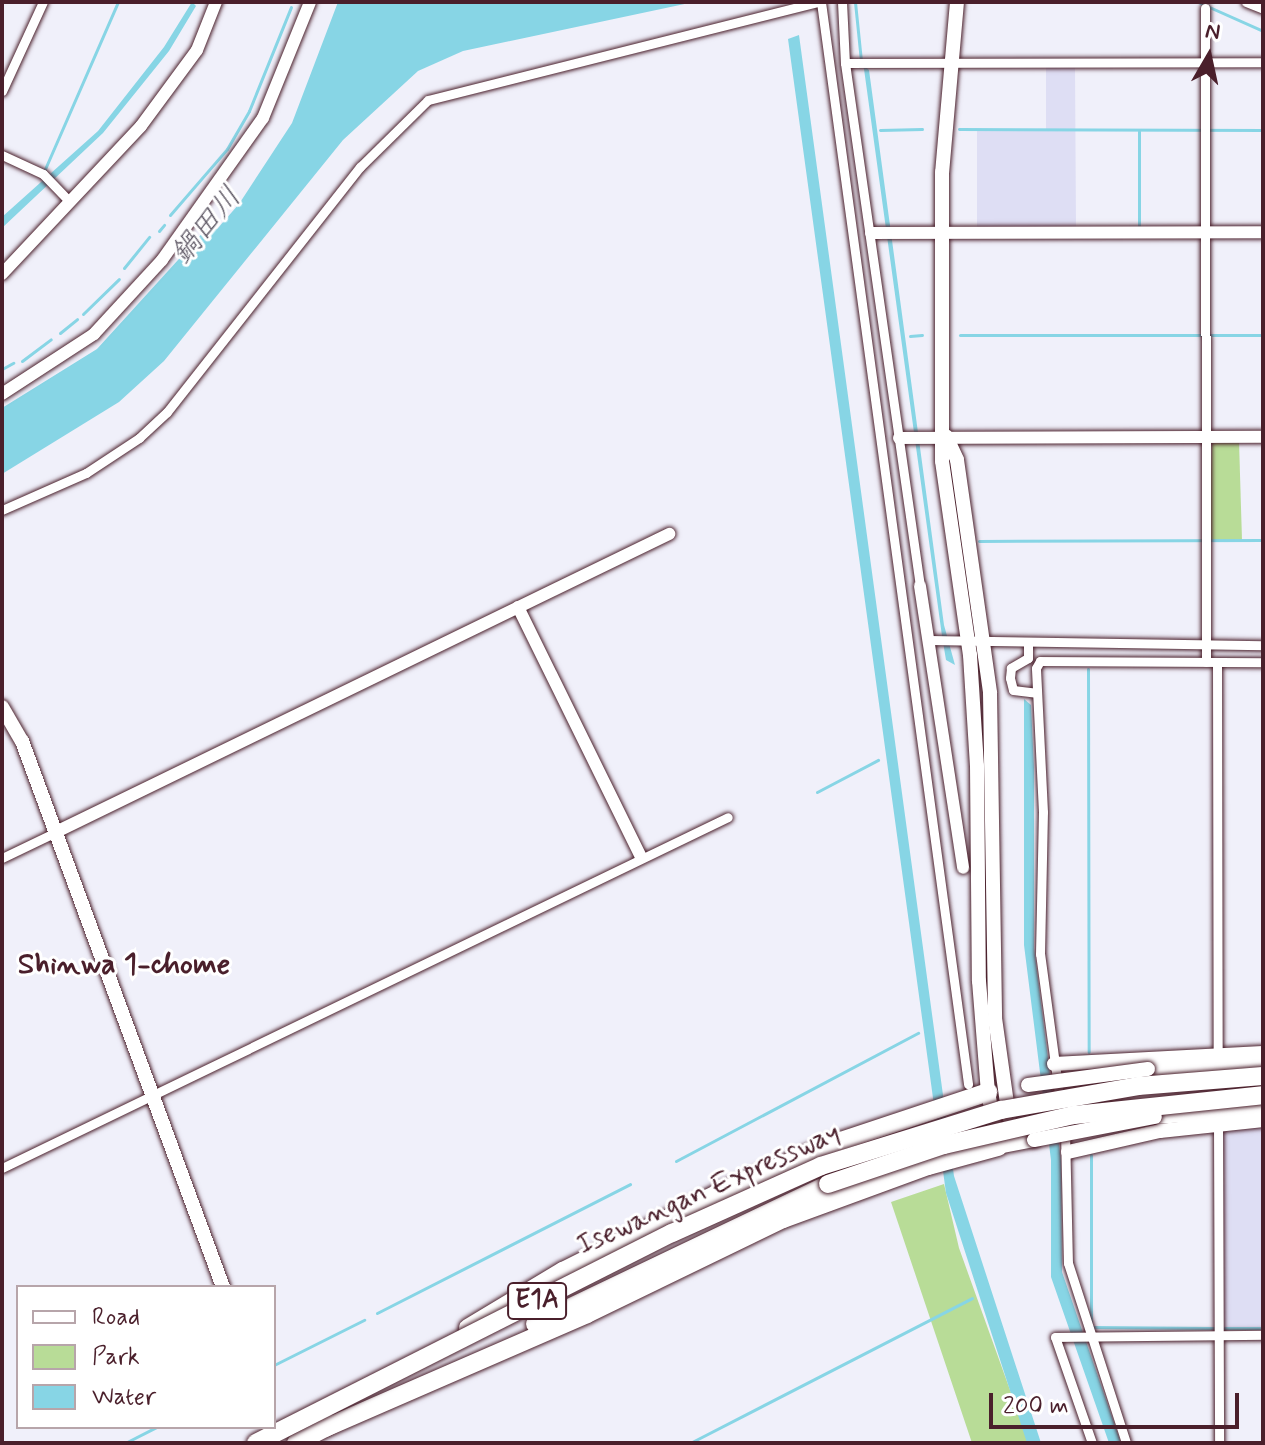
<!DOCTYPE html>
<meta charset="utf-8">
<style>
body{margin:0}
#map{position:relative;width:1265px;height:1445px;overflow:hidden;background:#f0f0fa;font-family:Mynerve,"Klee One",sans-serif}
div>[style]{position:absolute}
.built>*{inset:0;background:#dedef4}
.green>*{inset:0;background:#b8dc97}
.water>*{inset:0;background:#87d5e5}
.stream>*{height:3px;margin:-1.5px;padding:0 1.5px;transform-origin:1.5px;border-radius:1.5px;background:#87d5e5}
.roads{filter:drop-shadow(0 0 2px #4a1f2b) drop-shadow(0 0 2px #4a1f2b)}
.minor>*{height:9px;margin:-4.5px;padding:0 4.5px;transform-origin:4.5px;border-radius:4.5px;background:#fff}
.tertiary>*{height:12px;margin:-6px;padding:0 6px;transform-origin:6px;border-radius:6px;background:#fff}
.secondary>*{height:14px;margin:-7px;padding:0 7px;transform-origin:7px;border-radius:7px;background:#fff}
.motorway>*{height:18px;margin:-9px;padding:0 9px;transform-origin:9px;border-radius:9px;background:#fff}
.bridges{filter:drop-shadow(0 0 2px #4a1f2b) drop-shadow(0 0 2px #4a1f2b)}
.secondary-bridge>*{height:14px;margin:-7px;padding:0 7px;transform-origin:7px;border-radius:7px;background:#fff}
.motorway-bridge>*{height:18px;margin:-9px;padding:0 9px;transform-origin:9px;border-radius:9px;background:#fff}
span{translate:-50% -50%;white-space:nowrap;text-align:center;line-height:1.15;-webkit-text-stroke:6px #fff;paint-order:stroke}
.shield-label span{padding:2px 6px;background:#fff;border:2px solid;border-radius:6px;-webkit-text-stroke-width:0}
.shield-label{font-size:26px;color:#4a1f2b;font-weight:700}
.street-label{font-size:28px;color:#4a1f2b}
.water-label{font-size:30px;color:#5c5663;font-style:italic}
.neighbourhood-label{font-size:30px;color:#4a1f2b;font-weight:700}
.frame{position:absolute;inset:0;border:4px solid #4a1f2b;pointer-events:none}
.legend{position:absolute;left:16px;top:1285px;width:260px;height:144px;box-sizing:border-box;background:#fff;border:2px solid #b7a5aa;margin:0;padding:10px 14px;list-style:none;font-size:24px;color:#4a1f2b}
.legend li{display:flex;align-items:center;gap:16px;height:40px}
.legend b{width:40px;border:2px solid #b7a5aa}
.north{position:absolute;left:1169px;top:16px;width:80px;height:80px;-webkit-text-stroke:6px #fff;paint-order:stroke;rotate:9deg;font-size:22px;font-weight:700;line-height:32px;text-align:center;color:#4a1f2b}
.north::after{content:'';display:block;margin:auto;width:28px;height:36px;background:#4a1f2b;clip-path:polygon(50% 0,100% 100%,50% 72%,0 100%)}
.scale{position:absolute;left:989px;top:1393px;width:250px;height:36px;box-sizing:border-box;border:4px solid #4a1f2b;border-top:0;padding-left:10px;font-size:24px;line-height:28px;white-space:nowrap;color:#4a1f2b;-webkit-text-stroke:6px #fff;paint-order:stroke}
</style>
<div id="map">
<div class="built">
<div style="clip-path:polygon(1075px 66px,1076px 228px,977px 228px,977px 131px,1046px 129px,1046px 67px)"></div>
<div style="clip-path:polygon(1263px 1123px,1263px 1327px,1224px 1327px,1223px 1126px)"></div>
</div>
<div class="green">
<div style="clip-path:polygon(1212px 441px,1239px 441px,1242px 540px,1209px 540px)"></div>
<div style="clip-path:polygon(944px 1184px,959px 1248px,1029px 1443px,972px 1443px,891px 1202px)"></div>
</div>
<div class="water">
<div style="clip-path:polygon(192px 2px,196px 6px,169px 51px,103px 133px,2px 228px,2px 217px,98px 131px,164px 47px)"></div>
<div style="clip-path:polygon(338px 2px,694px 2px,463px 51px,418px 71px,343px 140px,164px 361px,119px 402px,2px 474px,2px 408px,97px 349px,208px 227px,217px 229px,239px 204px,292px 123px)"></div>
<div style="clip-path:polygon(799px 35px,954px 1176px,1041px 1443px,1027px 1443px,946px 1193px,788px 39px)"></div>
<div style="clip-path:polygon(858px 59px,869px 70px,944px 625px,955px 665px,946px 660px,942px 636px,864px 69px)"></div>
<div style="clip-path:polygon(1024px 699px,1031px 705px,1034px 767px,1034px 948px,1061px 1161px,1062px 1272px,1121px 1443px,1109px 1443px,1051px 1277px,1051px 1160px,1024px 945px)"></div>
</div>
<div class="stream">
<div style="left:855px;top:2px;width:59px;rotate:84.2deg"></div>
<div style="left:1198px;top:2px;width:71px;rotate:24deg"></div>
<div style="left:959px;top:129px;width:304px;rotate:0.2deg"></div>
<div style="left:880px;top:130px;width:42px;rotate:-1.4deg"></div>
<div style="left:45px;top:169px;width:182px;rotate:-66.4deg"></div>
<div style="left:170px;top:215px;width:87px;rotate:-49.2deg"></div>
<div style="left:227px;top:149px;width:44px;rotate:-59.9deg"></div>
<div style="left:249px;top:111px;width:112px;rotate:-68deg"></div>
<div style="left:1139px;top:227px;width:96px;rotate:-90deg"></div>
<div style="left:159px;top:231px;width:8px;rotate:-50deg"></div>
<div style="left:124px;top:268px;width:40px;rotate:-51deg"></div>
<div style="left:83px;top:314px;width:50px;rotate:-44.2deg"></div>
<div style="left:60px;top:333px;width:22px;rotate:-39deg"></div>
<div style="left:960px;top:335px;width:303px"></div>
<div style="left:910px;top:336px;width:12px;rotate:-5deg"></div>
<div style="left:22px;top:361px;width:36px;rotate:-37deg"></div>
<div style="left:2px;top:369px;width:13px;rotate:-29deg"></div>
<div style="left:979px;top:541px;width:284px;rotate:-0.2deg"></div>
<div style="left:1088px;top:669px;width:383px;rotate:89.9deg"></div>
<div style="left:817px;top:792px;width:69px;rotate:-27.7deg"></div>
<div style="left:1091px;top:1155px;width:172px;rotate:90deg"></div>
<div style="left:1091px;top:1327px;width:123px;rotate:0.5deg"></div>
<div style="left:676px;top:1161px;width:274px;rotate:-27.9deg"></div>
<div style="left:377px;top:1313px;width:284px;rotate:-27deg"></div>
<div style="left:1224px;top:1328px;width:39px"></div>
<div style="left:274px;top:1365px;width:101px;rotate:-26.6deg"></div>
<div style="left:125px;top:1443px;width:35px;rotate:-27deg"></div>
<div style="left:690px;top:1443px;width:317px;rotate:-27.2deg"></div>
</div>
<div class="roads">
<div class="minor">
<div style="left:821px;top:2px;width:1092px;rotate:82.26deg"></div>
<div style="left:842px;top:2px;width:61px;rotate:87.2deg"></div>
<div style="left:845px;top:63px;width:528px;rotate:81.84deg"></div>
<div style="left:1246px;top:2px;width:18px;rotate:22deg"></div>
<div style="left:1205px;top:8px;width:654px;rotate:89.91deg"></div>
<div style="left:845px;top:63px;width:418px;rotate:-0.1deg"></div>
<div style="left:2px;top:91px;width:98px;rotate:-65.3deg"></div>
<div style="left:2px;top:155px;width:45px;rotate:24.9deg"></div>
<div style="left:43px;top:174px;width:36px;rotate:46deg"></div>
<div style="left:2px;top:510px;width:92px;rotate:-23.8deg"></div>
<div style="left:86px;top:473px;width:64px;rotate:-33.4deg"></div>
<div style="left:139px;top:438px;width:38px;rotate:-43deg"></div>
<div style="left:167px;top:412px;width:312px;rotate:-51.8deg"></div>
<div style="left:360px;top:167px;width:95px;rotate:-44.6deg"></div>
<div style="left:428px;top:100px;width:403px;rotate:-14.1deg"></div>
<div style="left:929px;top:640px;width:334px;rotate:0.9deg"></div>
<div style="left:1028px;top:642px;width:16px;rotate:90deg"></div>
<div style="left:1028px;top:658px;width:20px;rotate:150deg"></div>
<div style="left:1011px;top:668px;width:10px;rotate:96deg"></div>
<div style="left:1010px;top:678px;width:12px;rotate:76deg"></div>
<div style="left:1013px;top:690px;width:23px;rotate:7deg"></div>
<div style="left:1217px;top:662px;width:390px;rotate:89.9deg"></div>
<div style="left:2px;top:858px;width:60px;rotate:-25.7deg"></div>
<div style="left:1060px;top:1101px;width:148px;rotate:-97.7deg"></div>
<div style="left:1040px;top:954px;width:142px;rotate:-88.8deg"></div>
<div style="left:1043px;top:812px;width:144px;rotate:-92.8deg"></div>
<div style="left:1036px;top:668px;width:8px;rotate:-60deg"></div>
<div style="left:1040px;top:661px;width:223px;rotate:0.3deg"></div>
<div style="left:1218px;top:1123px;width:320px;rotate:89.8deg"></div>
<div style="left:1065px;top:1132px;width:131px;rotate:88.7deg"></div>
<div style="left:1068px;top:1263px;width:189px;rotate:72.1deg"></div>
<div style="left:2px;top:1168px;width:806px;rotate:-25.8deg"></div>
<div style="left:1092px;top:1443px;width:112px;rotate:-109.2deg"></div>
<div style="left:1055px;top:1337px;width:208px;rotate:-0.6deg"></div>
</div>
<div class="tertiary">
<div style="left:871px;top:233px;width:392px;rotate:-0.1deg"></div>
<div style="left:2px;top:274px;width:203px;rotate:-46.8deg"></div>
<div style="left:141px;top:126px;width:94px;rotate:-53.6deg"></div>
<div style="left:197px;top:50px;width:52px;rotate:-68.4deg"></div>
<div style="left:2px;top:394px;width:110px;rotate:-33.1deg"></div>
<div style="left:94px;top:334px;width:100px;rotate:-47.4deg"></div>
<div style="left:162px;top:260px;width:174px;rotate:-54.6deg"></div>
<div style="left:263px;top:118px;width:125px;rotate:-67.9deg"></div>
<div style="left:899px;top:438px;width:364px;rotate:-0.2deg"></div>
<div style="left:920px;top:586px;width:285px;rotate:81.3deg"></div>
<div style="left:518px;top:607px;width:279px;rotate:63.8deg"></div>
<div style="left:56px;top:832px;width:682px;rotate:-25.93deg"></div>
</div>
<div class="secondary">
<div style="left:957px;top:2px;width:171px;rotate:95deg"></div>
<div style="left:942px;top:172px;width:289px;rotate:90deg"></div>
<div style="left:942px;top:461px;width:196px;rotate:81.8deg"></div>
<div style="left:970px;top:655px;width:111px;rotate:86.4deg"></div>
<div style="left:977px;top:766px;width:215px;rotate:89.5deg"></div>
<div style="left:979px;top:981px;width:111px;rotate:85.4deg"></div>
<div style="left:988px;top:1092px;width:56px;rotate:79.7deg"></div>
<div style="left:998px;top:1147px;width:37px;rotate:-11deg"></div>
<div style="left:946px;top:436px;width:26px;rotate:65deg"></div>
<div style="left:957px;top:460px;width:235px;rotate:81.9deg"></div>
<div style="left:990px;top:693px;width:325px;rotate:89.1deg"></div>
<div style="left:995px;top:1018px;width:100px;rotate:82deg"></div>
<div style="left:2px;top:707px;width:39px;rotate:60deg"></div>
<div style="left:22px;top:741px;width:582px;rotate:69.79deg"></div>
<div style="left:1054px;top:1064px;width:209px;rotate:-3deg"></div>
<div style="left:1148px;top:1069px;width:115px;rotate:-3deg"></div>
<div style="left:1155px;top:1117px;width:108px;rotate:-3.7deg"></div>
<div style="left:1068px;top:1152px;width:94px;rotate:-12.9deg"></div>
<div style="left:1160px;top:1131px;width:104px;rotate:-6.1deg"></div>
</div>
<div class="motorway">
<div style="left:535px;top:1324px;width:325px;rotate:-25.5deg"></div>
<div style="left:468px;top:1328px;width:111px;rotate:-31deg"></div>
<div style="left:563px;top:1271px;width:179px;rotate:-26.6deg"></div>
<div style="left:723px;top:1191px;width:116px;rotate:-23.5deg"></div>
<div style="left:829px;top:1145px;width:168px;rotate:-18.4deg"></div>
<div style="left:325px;top:1428px;width:286px;rotate:-23.5deg"></div>
<div style="left:587px;top:1314px;width:218px;rotate:-25.9deg"></div>
<div style="left:783px;top:1219px;width:154px;rotate:-20.1deg"></div>
<div style="left:928px;top:1166px;width:73px;rotate:-15.2deg"></div>
<div style="left:296px;top:1443px;width:42px;rotate:-27.2deg"></div>
</div>
</div>
<div class="bridges">
<div class="secondary-bridge">
<div style="left:1028px;top:1085px;width:121px;rotate:-7.6deg"></div>
<div style="left:1034px;top:1140px;width:123px;rotate:-10.8deg"></div>
</div>
<div class="motorway-bridge">
<div style="left:828px;top:1184px;width:122px;rotate:-18.6deg"></div>
<div style="left:944px;top:1145px;width:133px;rotate:-13deg"></div>
<div style="left:1074px;top:1115px;width:190px;rotate:-6deg"></div>
<div style="left:256px;top:1443px;width:466px;rotate:-26.8deg"></div>
<div style="left:672px;top:1233px;width:163px;rotate:-24.2deg"></div>
<div style="left:821px;top:1166px;width:189px;rotate:-17.3deg"></div>
<div style="left:1001px;top:1110px;width:139px;rotate:-9.9deg"></div>
<div style="left:1138px;top:1086px;width:125px;rotate:-4.6deg"></div>
</div>
</div>
<div class="shield-label">
<span style="left:537px;top:1301px">E1A</span>
</div>
<div class="street-label">
<span style="left:709px;top:1190px;rotate:-24deg">Isewangan Expressway</span>
</div>
<div class="water-label">
<span style="left:207px;top:226px;rotate:-50deg">鍋田川</span>
</div>
<div class="neighbourhood-label">
<span style="left:124px;top:965px">Shinwa 1-chome</span>
</div>
<div class="frame"></div>
<ul class="legend">
<li><b style="height:10px;background:#fff"></b>Road</li>
<li><b style="height:22px;background:#b8dc97"></b>Park</li>
<li><b style="height:22px;background:#87d5e5"></b>Water</li>
</ul>
<div class="north">N</div>
<div class="scale">200 m</div>
</div>
